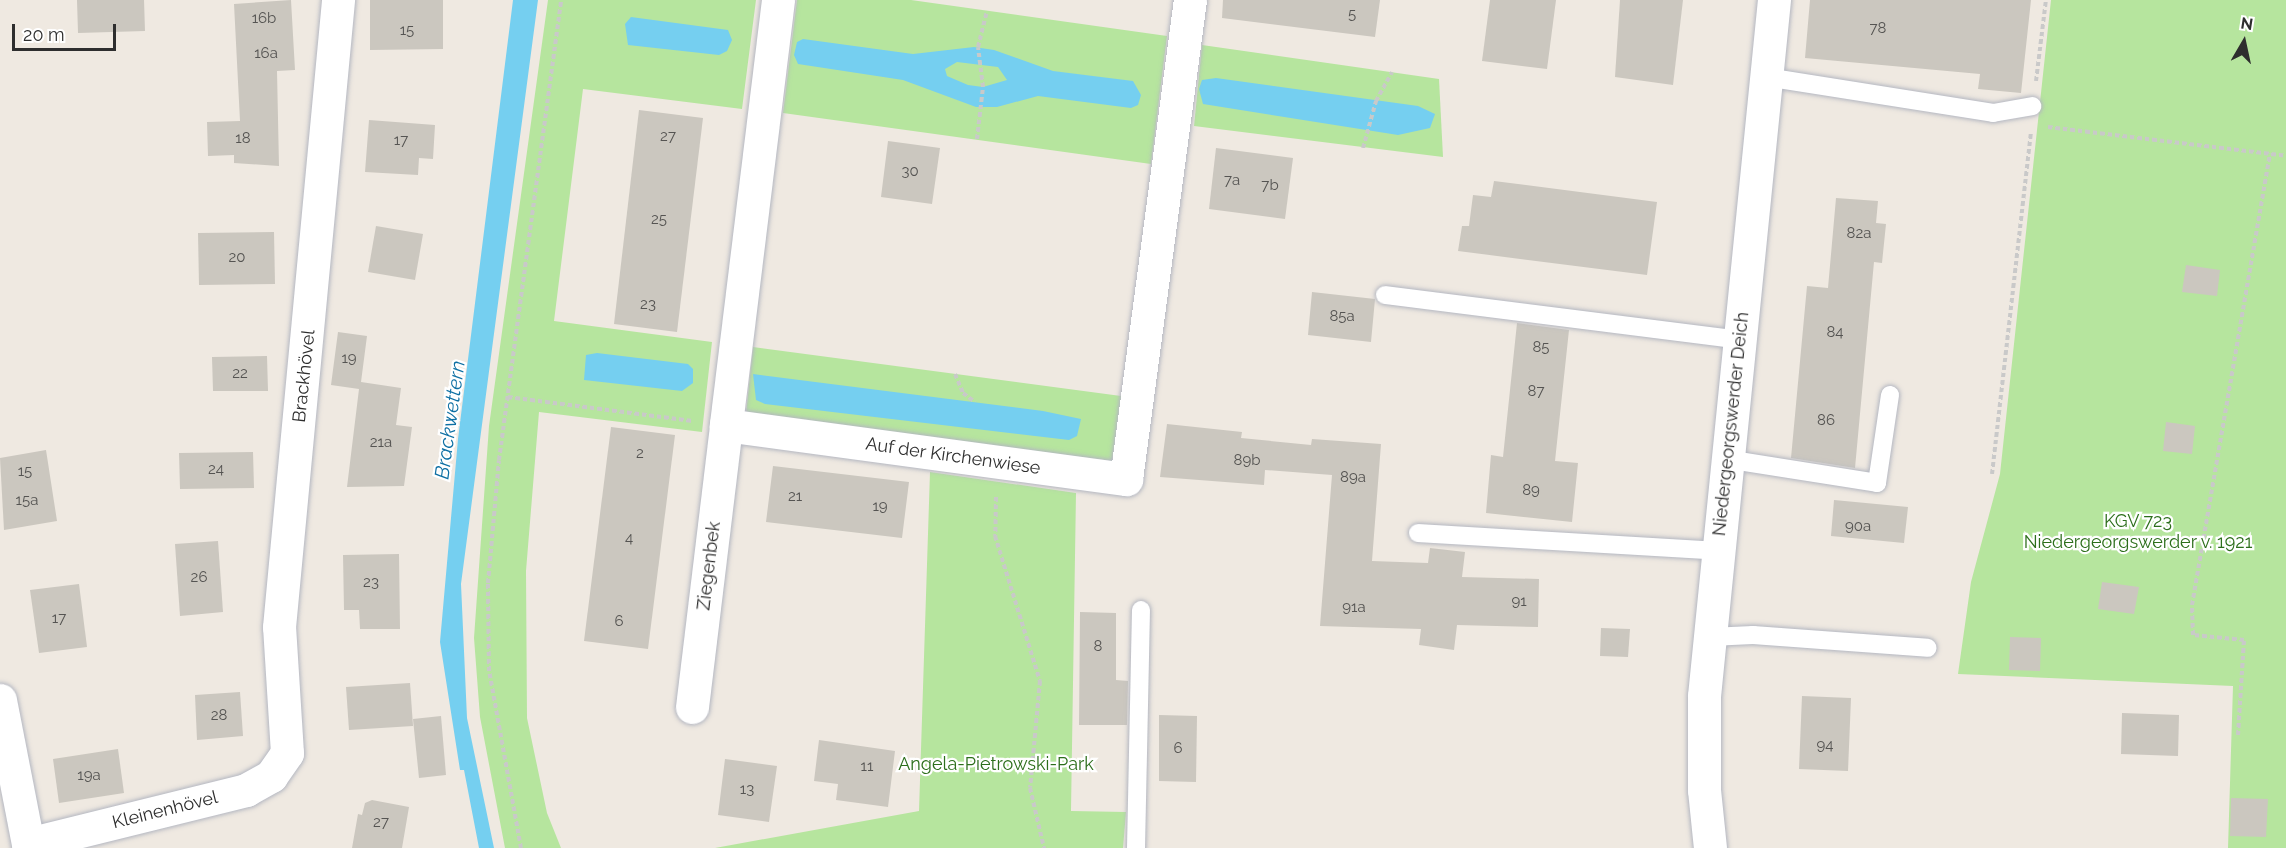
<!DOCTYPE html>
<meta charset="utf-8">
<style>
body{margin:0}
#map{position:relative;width:2286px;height:848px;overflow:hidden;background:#efe9e1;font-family:Raleway,sans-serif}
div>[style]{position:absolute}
.green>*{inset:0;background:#b6e59e}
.water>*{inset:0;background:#75cff0}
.building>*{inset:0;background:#cbc7bf}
.path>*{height:4px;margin-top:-2px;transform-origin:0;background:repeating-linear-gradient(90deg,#c9c9c9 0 4.5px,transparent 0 7.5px)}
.roads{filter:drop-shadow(0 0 2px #b4b7c1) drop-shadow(0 0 2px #b4b7c1)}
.lane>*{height:18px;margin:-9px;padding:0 9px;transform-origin:9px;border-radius:9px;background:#fff}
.street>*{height:33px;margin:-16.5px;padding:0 16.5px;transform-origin:16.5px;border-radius:16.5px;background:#fff}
.secondary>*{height:33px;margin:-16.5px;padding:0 16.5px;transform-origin:16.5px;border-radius:16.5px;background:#fff}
span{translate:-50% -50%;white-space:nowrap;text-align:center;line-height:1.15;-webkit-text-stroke:4.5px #fff;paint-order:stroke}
.number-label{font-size:15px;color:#555452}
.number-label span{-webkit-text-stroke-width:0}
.street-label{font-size:18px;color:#2e2e2e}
.park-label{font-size:18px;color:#2c6e1b}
.water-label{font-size:20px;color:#0d6fa3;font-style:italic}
.north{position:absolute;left:2214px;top:12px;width:60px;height:60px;-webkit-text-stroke:4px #fff;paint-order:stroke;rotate:9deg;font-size:16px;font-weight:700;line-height:24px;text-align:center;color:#2e2e2e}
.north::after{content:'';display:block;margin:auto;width:21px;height:27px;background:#2e2e2e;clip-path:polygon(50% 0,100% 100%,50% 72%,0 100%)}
.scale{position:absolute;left:12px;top:24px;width:104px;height:27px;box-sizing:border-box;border:3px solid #2e2e2e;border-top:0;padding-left:8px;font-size:18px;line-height:21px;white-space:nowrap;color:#2e2e2e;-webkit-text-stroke:4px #fff;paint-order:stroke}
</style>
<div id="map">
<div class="green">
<div style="clip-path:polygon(548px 0,756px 0,742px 109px,583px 89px,554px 321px,712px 342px,702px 432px,539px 412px,526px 571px,527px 718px,547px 813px,561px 848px,505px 848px,480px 717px,474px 638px,489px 426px)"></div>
<div style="clip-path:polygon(797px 0,911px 0,1167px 36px,1151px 164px,783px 113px)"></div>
<div style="clip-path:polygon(2051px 0,2286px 0,2286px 848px,2228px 848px,2233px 686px,1958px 674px,1971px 582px,2000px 474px)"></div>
<div style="clip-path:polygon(1202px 45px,1439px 79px,1443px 157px,1194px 126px)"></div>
<div style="clip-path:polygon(753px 347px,1121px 396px,1112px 461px,746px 414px)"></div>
<div style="clip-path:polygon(930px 472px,1076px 493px,1071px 811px,1126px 812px,1123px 848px,715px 848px,919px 811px)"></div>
</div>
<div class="water">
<div style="clip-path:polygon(513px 0,538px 0,461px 584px,467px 718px,494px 848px,479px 848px,464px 770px,460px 770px,440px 642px,458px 439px)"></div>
<div style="clip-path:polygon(631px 17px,728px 30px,732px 40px,727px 51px,719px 55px,628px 45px,625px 24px)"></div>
<div style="clip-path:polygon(evenodd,803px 39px,913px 54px,974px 47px,994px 50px,1053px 71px,1133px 81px,1141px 95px,1138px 105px,1131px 108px,1038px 96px,997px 107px,976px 107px,903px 80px,798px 64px,794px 55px,797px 42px,803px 39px,957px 62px,998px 67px,1007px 80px,983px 87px,968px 85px,947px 76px,945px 69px,957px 62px)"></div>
<div style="clip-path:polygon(1216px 78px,1418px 106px,1435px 114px,1430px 128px,1398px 135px,1203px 104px,1199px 89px,1202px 80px)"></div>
<div style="clip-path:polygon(597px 353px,688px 364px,693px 369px,693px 383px,682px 391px,584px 380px,586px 355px)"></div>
<div style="clip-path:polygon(753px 374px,1043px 411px,1081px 419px,1077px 436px,1069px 440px,765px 404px,756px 400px)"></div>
</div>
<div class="building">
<div style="clip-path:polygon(77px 0,144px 0,145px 31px,78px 33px)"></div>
<div style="clip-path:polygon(291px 0,295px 70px,277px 71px,279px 166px,234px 163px,234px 155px,208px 156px,207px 122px,240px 121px,234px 4px)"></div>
<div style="clip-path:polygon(370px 0,443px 0,443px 49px,370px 50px)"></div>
<div style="clip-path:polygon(1223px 0,1380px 0,1375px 37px,1222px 18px)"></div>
<div style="clip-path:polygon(1490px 0,1556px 0,1547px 69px,1482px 61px)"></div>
<div style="clip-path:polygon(1620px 0,1683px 0,1673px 85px,1615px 77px)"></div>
<div style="clip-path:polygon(1810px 0,2031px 0,2021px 93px,1978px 89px,1980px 74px,1805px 58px)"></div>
<div style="clip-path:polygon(639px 110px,703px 118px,677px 332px,614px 324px)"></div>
<div style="clip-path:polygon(369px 120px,435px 125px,433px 159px,419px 158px,418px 175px,365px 172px)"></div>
<div style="clip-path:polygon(888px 141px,940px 148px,932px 204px,881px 197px)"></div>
<div style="clip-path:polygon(1216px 148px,1293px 158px,1285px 219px,1209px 209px)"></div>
<div style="clip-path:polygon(1494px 181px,1657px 202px,1647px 275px,1458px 251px,1462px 226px,1469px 226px,1473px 195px,1491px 197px)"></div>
<div style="clip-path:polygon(1836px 198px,1878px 201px,1876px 223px,1886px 224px,1882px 263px,1874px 262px,1855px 468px,1791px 458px,1807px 286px,1828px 288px)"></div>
<div style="clip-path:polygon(376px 226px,423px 234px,415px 280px,368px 272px)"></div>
<div style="clip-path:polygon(274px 232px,275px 284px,199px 285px,198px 233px)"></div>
<div style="clip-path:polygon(2186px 265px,2220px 270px,2217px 296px,2182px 292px)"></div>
<div style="clip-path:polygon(1312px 292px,1375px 299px,1371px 342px,1308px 335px)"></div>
<div style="clip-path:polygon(1517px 323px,1569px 330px,1555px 461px,1578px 463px,1572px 522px,1486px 513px,1491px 455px,1503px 457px)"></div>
<div style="clip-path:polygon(338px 332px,367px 336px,361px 382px,401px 388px,396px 425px,412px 427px,404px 486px,347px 487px,359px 389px,331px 385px)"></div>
<div style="clip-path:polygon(267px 356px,268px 391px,213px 391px,212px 357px)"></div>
<div style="clip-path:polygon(2166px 422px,2195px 426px,2192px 454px,2163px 451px)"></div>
<div style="clip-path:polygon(1167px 424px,1242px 432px,1241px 438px,1311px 445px,1312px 439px,1381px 444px,1372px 561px,1428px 563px,1430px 548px,1465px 552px,1462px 577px,1539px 579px,1538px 627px,1457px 625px,1454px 650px,1419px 645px,1421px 629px,1320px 626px,1332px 475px,1265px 470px,1264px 485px,1160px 477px)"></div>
<div style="clip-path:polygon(611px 427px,675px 435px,648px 649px,584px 641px)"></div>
<div style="clip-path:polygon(46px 450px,57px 521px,4px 530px,0 458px)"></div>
<div style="clip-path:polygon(253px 452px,254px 488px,180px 489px,179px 453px)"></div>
<div style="clip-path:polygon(773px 466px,909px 482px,902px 538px,766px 522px)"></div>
<div style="clip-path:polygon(1834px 500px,1908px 507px,1904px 543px,1831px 536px)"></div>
<div style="clip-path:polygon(218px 541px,223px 612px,180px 616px,175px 544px)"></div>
<div style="clip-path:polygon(399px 554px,400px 629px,360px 629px,359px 610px,344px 610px,343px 555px)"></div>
<div style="clip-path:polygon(2102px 582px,2139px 587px,2134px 614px,2098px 609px)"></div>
<div style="clip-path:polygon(79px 584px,87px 647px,39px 653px,30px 590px)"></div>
<div style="clip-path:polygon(1080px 612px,1116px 613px,1116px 680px,1128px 681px,1127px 725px,1079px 725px)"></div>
<div style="clip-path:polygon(1601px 628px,1630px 629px,1628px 657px,1600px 656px)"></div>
<div style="clip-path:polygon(2010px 637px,2041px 638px,2040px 671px,2009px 670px)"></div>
<div style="clip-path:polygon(410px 683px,413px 726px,349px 730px,346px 687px)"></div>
<div style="clip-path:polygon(240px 692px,243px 736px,197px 740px,195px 695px)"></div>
<div style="clip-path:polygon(1802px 696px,1851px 698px,1848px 771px,1799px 769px)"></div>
<div style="clip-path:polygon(2122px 713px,2179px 715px,2178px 756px,2121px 754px)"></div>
<div style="clip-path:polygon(1159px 715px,1197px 716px,1196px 782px,1159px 781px)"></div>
<div style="clip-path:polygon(441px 716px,446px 775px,419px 778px,413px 719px)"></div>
<div style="clip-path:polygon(819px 740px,895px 751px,888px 807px,836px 800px,838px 784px,814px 781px)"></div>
<div style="clip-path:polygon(118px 749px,124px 793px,59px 803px,53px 759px)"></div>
<div style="clip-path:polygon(725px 759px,777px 766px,769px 822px,718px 815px)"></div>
<div style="clip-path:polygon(2231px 798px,2268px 799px,2266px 837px,2230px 836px)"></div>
<div style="clip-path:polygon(372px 800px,409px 807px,402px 848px,352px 848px,358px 814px,362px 815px,365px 803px)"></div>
</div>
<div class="path">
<div style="left:2036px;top:81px;width:82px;rotate:-83deg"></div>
<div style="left:2048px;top:127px;width:240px;rotate:6.9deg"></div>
<div style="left:977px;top:139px;width:52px;rotate:-83.4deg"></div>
<div style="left:983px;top:87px;width:40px;rotate:-97.1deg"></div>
<div style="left:978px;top:47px;width:37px;rotate:-76deg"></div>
<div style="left:1363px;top:148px;width:49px;rotate:-74.5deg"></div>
<div style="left:1376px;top:101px;width:33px;rotate:-61deg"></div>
<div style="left:955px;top:374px;width:21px;rotate:67deg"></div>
<div style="left:963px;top:393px;width:15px;rotate:37deg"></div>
<div style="left:508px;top:397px;width:186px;rotate:7.4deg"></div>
<div style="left:1992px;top:474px;width:344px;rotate:-83.5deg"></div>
<div style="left:996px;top:497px;width:39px;rotate:91deg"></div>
<div style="left:995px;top:536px;width:152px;rotate:72.8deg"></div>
<div style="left:1040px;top:681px;width:107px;rotate:95.3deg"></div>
<div style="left:1030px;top:788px;width:62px;rotate:76.9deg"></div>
<div style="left:2238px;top:735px;width:95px;rotate:-86.4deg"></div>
<div style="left:2244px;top:640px;width:51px;rotate:-174.4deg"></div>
<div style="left:2193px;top:635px;width:30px;rotate:-92deg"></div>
<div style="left:2192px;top:605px;width:458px;rotate:-80.2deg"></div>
<div style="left:521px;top:848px;width:180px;rotate:-100.2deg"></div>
<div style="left:489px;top:671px;width:88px;rotate:-90.7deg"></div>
<div style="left:488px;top:583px;width:123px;rotate:-84.9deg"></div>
<div style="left:499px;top:460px;width:464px;rotate:-82.3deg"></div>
</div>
<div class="roads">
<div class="lane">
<div style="left:1766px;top:77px;width:230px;rotate:9deg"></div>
<div style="left:1993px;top:113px;width:40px;rotate:-10deg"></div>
<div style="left:1385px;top:295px;width:357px;rotate:7.2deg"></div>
<div style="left:1726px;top:459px;width:153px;rotate:9deg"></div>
<div style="left:1877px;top:483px;width:89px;rotate:-81.6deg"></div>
<div style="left:1418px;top:533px;width:301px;rotate:3.4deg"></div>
<div style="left:1710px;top:637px;width:43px;rotate:-2.7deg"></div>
<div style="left:1753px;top:635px;width:175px;rotate:4.2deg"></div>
<div style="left:1136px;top:848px;width:238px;rotate:-88.8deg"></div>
</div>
<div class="street">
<div style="left:778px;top:0;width:428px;rotate:97deg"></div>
<div style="left:726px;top:425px;width:404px;rotate:7.7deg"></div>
<div style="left:1126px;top:479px;width:483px;rotate:-82.4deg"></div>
<div style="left:0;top:700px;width:147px;rotate:79deg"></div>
<div style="left:28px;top:844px;width:225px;rotate:-13.9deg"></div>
<div style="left:246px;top:790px;width:29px;rotate:-29deg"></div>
<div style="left:271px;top:776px;width:28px;rotate:-55deg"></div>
<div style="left:287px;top:753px;width:126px;rotate:-93.6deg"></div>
<div style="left:279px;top:627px;width:630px;rotate:-84.62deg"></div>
<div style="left:692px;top:707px;width:284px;rotate:-83.1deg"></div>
</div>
<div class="secondary">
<div style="left:1710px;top:848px;width:58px;rotate:-95.9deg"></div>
<div style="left:1704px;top:790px;width:94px;rotate:-90deg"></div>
<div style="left:1704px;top:696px;width:700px;rotate:-84.26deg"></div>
</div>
</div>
<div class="number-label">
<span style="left:1352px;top:15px">5</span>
<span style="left:264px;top:19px">16b</span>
<span style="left:1878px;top:29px">78</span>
<span style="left:407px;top:31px">15</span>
<span style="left:266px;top:54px">16a</span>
<span style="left:668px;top:137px">27</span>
<span style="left:243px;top:139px">18</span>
<span style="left:401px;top:141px">17</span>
<span style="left:910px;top:172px">30</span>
<span style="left:1232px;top:181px">7a</span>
<span style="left:1270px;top:186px">7b</span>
<span style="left:659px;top:220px">25</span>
<span style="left:1859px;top:234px">82a</span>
<span style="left:237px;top:258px">20</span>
<span style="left:648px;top:305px">23</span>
<span style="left:1342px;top:317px">85a</span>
<span style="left:1835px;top:333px">84</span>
<span style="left:1541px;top:348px">85</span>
<span style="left:349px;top:359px">19</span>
<span style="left:240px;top:374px">22</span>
<span style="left:1536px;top:392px">87</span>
<span style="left:1826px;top:421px">86</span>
<span style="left:381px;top:443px">21a</span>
<span style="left:640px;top:454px">2</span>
<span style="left:1247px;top:461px">89b</span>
<span style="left:216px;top:470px">24</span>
<span style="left:25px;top:472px">15</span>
<span style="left:1353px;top:478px">89a</span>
<span style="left:1531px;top:491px">89</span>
<span style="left:795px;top:497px">21</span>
<span style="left:27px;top:501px">15a</span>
<span style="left:880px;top:507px">19</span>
<span style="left:1858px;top:527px">90a</span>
<span style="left:629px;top:539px">4</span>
<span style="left:199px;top:578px">26</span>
<span style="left:371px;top:583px">23</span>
<span style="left:1519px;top:602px">91</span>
<span style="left:1354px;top:608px">91a</span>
<span style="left:59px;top:619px">17</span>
<span style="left:619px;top:622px">6</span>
<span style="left:1098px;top:647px">8</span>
<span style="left:219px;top:716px">28</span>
<span style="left:1825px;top:746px">94</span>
<span style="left:1178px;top:749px">6</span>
<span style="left:867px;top:767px">11</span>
<span style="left:89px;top:776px">19a</span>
<span style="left:747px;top:790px">13</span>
<span style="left:381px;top:823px">27</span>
</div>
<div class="street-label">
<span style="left:304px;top:376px;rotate:-84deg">Brackhövel</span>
<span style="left:1731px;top:424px;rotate:-84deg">Niedergeorgswerder Deich</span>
<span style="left:953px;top:456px;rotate:8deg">Auf der Kirchenwiese</span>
<span style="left:709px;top:566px;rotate:-83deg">Ziegenbek</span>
<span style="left:165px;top:810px;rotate:-14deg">Kleinenhövel</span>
</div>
<div class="park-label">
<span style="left:2138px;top:532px">KGV 723<br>Niedergeorgswerder v. 1921</span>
<span style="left:996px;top:764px">Angela-Pietrowski-Park</span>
</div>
<div class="water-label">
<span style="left:450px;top:420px;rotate:-82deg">Brackwettern</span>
</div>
<div class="north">N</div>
<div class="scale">20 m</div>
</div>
